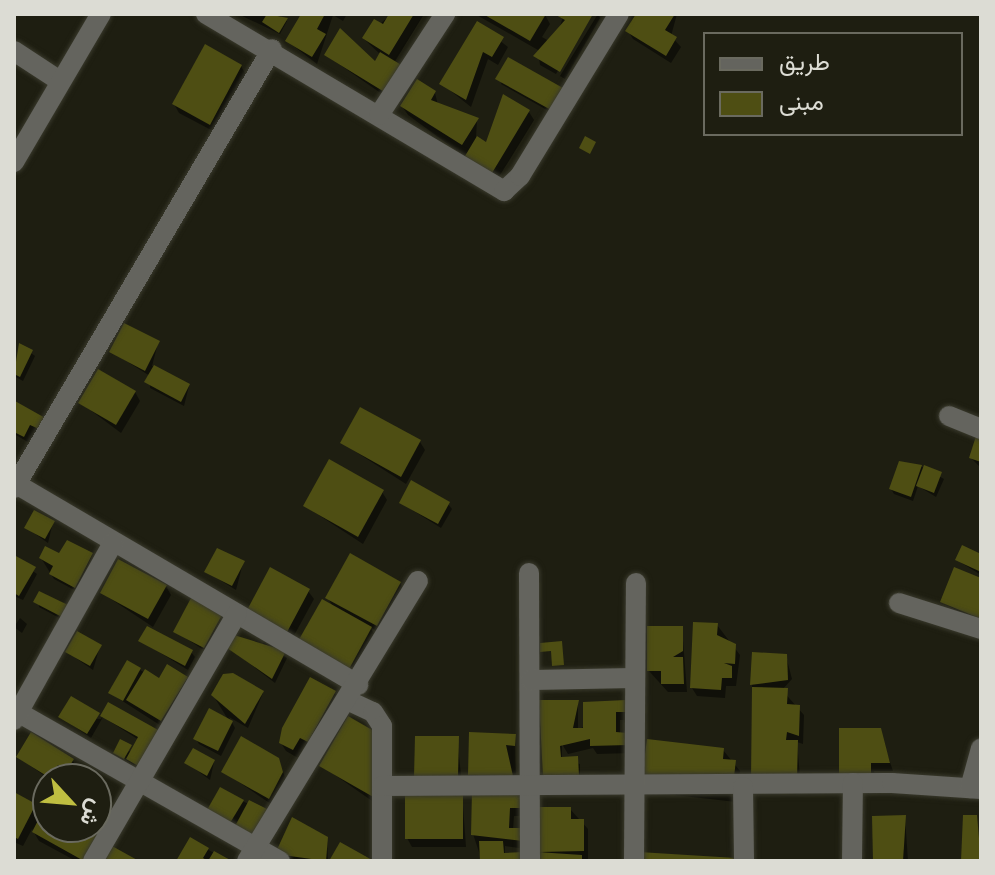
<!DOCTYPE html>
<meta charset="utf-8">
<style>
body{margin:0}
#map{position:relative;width:995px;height:875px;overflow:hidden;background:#1e1e11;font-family:"Fira Sans Condensed",Vazirmatn,sans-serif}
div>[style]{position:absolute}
.shadow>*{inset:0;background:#0007}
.building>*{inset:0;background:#4e4e13}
.roads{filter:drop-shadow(0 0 2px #39392c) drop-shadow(0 0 2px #39392c)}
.minor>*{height:20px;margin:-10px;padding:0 10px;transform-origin:10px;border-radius:10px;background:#64645e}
span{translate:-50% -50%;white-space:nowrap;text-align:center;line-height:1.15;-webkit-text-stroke:8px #1e1e11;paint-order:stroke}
.frame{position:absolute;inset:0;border:16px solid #dcdcd4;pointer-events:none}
.legend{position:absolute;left:703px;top:32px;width:260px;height:104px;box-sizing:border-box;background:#1e1e11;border:2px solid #6a6a5f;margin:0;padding:10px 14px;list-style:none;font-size:24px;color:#dcdcd4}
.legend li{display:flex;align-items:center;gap:16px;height:40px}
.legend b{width:40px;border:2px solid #6a6a5f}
.north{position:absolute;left:32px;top:763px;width:80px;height:80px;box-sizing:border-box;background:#1e1e11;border:2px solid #6a6a5f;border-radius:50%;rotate:116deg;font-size:22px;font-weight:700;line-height:32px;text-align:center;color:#dcdcd4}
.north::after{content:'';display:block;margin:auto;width:28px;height:36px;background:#bfbe41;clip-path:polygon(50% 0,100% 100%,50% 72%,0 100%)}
</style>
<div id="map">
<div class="shadow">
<div style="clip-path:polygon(238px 14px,277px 14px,287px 21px,280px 34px)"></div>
<div style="clip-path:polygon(303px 14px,347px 14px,343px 21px,333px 15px,317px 64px,287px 41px)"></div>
<div style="clip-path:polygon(391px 14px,424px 14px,394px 63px,392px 101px,326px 55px,375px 65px,381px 55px,364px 39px)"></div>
<div style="clip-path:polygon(475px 14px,545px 15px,550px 24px,542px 37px,554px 44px,564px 14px,591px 14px,556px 74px,540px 65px,538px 50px)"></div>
<div style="clip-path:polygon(598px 14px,600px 18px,565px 79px,560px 76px)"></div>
<div style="clip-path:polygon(638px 14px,677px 14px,671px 36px,681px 47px,671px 63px,633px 39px,628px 31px)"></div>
<div style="clip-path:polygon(478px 24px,508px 47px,498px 65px,488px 59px,471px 107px,442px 84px)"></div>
<div style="clip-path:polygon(508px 60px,554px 114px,501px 84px)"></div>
<div style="clip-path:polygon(241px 66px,246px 75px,215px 132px,179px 113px,174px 104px)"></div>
<div style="clip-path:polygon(435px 93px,438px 105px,477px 120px,476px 138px,487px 145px,529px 112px,534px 120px,497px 180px,408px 115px,402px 106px)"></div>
<div style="clip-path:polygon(158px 343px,152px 366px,189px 386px,184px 406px,150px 388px,150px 376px,112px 352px)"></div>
<div style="clip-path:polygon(20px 345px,35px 356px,23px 381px,14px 376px)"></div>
<div style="clip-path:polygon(135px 392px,140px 401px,121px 433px,81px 403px)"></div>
<div style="clip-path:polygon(16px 404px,48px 425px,28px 442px,14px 434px)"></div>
<div style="clip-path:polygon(981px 441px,981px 492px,981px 468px,971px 458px)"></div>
<div style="clip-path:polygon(420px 442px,425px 450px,406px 484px,342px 443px)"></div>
<div style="clip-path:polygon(920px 466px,944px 479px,936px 497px,918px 486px,913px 501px,894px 494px,891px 489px)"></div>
<div style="clip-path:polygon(382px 492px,387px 500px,363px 544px,305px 506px)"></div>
<div style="clip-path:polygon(401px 503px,448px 504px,452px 509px,441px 528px)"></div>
<div style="clip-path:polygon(53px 522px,48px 543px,27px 528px)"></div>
<div style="clip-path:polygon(92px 555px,78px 592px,54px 579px,41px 558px)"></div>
<div style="clip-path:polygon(981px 556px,981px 575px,957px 560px)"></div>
<div style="clip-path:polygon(14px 558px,37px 574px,23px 600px,14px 596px)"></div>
<div style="clip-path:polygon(243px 563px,236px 590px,207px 572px)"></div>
<div style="clip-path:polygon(955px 570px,981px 580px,981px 624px,942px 602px)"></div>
<div style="clip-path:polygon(400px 583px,405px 592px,382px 634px,370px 627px,376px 637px,353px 678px,305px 652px,333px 607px,328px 598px)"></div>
<div style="clip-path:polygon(166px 586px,171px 595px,153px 627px,102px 593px)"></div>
<div style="clip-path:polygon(308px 591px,314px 599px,291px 641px,253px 621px)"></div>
<div style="clip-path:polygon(40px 593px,65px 621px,39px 607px)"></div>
<div style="clip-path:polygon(220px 616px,207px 652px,176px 632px)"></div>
<div style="clip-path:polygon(20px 618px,27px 624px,22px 633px,14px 627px)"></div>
<div style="clip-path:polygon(717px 625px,740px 655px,736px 686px,726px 686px,725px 698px,697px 696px,692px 688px)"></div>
<div style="clip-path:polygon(682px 628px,687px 692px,668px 692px,649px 671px)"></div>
<div style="clip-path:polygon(141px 641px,191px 652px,195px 657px,188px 670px)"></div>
<div style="clip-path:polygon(264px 642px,287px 658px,275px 683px,229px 648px,260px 651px)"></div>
<div style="clip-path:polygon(100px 646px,93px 670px,67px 652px)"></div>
<div style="clip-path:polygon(786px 656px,792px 679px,782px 690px,804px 715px,803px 744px,797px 742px,801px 788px,753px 779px,752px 685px)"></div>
<div style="clip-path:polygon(140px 670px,159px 680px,186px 678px,191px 687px,166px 729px,110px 693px)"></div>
<div style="clip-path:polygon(263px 693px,248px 728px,229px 717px,235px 728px,221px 756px,199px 744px,196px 739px,229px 721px,213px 695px)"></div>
<div style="clip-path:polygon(335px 693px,340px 701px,313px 750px,305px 745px,298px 758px,286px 751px,281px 743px)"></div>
<div style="clip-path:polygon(578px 702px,578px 730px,625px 702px,630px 720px,620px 720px,620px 734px,632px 753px,597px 754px,593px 748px,568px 754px,562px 744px,562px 759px,580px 764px,580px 781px,545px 776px)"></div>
<div style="clip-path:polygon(109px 705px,158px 732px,143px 771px,115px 753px,133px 751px,139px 740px,103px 717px,91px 738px,61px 717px,101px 719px)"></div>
<div style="clip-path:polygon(879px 730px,893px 771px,874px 771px,875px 784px,841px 776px)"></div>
<div style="clip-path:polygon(373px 732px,378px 805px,322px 766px)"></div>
<div style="clip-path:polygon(515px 736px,516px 784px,475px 783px,470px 774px)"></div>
<div style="clip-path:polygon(417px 738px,457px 738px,462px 784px)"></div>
<div style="clip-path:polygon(723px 750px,740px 771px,736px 802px,649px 792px)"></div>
<div style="clip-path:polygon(18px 757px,72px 760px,76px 765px,70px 775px,61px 769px,49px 779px)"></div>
<div style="clip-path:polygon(278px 759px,287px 782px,274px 806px,224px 772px)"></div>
<div style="clip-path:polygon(214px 762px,210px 780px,187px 763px)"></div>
<div style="clip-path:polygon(474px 792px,528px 802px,527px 816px,514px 816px,513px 830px,527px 849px,505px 846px,505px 855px,482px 861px,473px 834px)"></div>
<div style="clip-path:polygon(462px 793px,466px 847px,412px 847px,407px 838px)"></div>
<div style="clip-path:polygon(14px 794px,42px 818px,48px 811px,48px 827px,77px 827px,93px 861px,76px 861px,39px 841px,32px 829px,23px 846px,14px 842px)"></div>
<div style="clip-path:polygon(242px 801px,268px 812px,233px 828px,213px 816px)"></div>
<div style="clip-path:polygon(570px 809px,588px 829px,588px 859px,538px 861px)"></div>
<div style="clip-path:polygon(905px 817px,908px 861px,875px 861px)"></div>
<div style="clip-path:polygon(975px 817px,981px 861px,963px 861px)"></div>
<div style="clip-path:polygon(293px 819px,327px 839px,328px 861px,281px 861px)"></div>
<div style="clip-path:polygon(207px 849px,228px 861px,178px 861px)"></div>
</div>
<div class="building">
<div style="clip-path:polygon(267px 14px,288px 18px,279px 33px,262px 22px)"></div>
<div style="clip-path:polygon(301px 14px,325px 14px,317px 29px,326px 34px,312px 57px,285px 41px)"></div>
<div style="clip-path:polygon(389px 14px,414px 14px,389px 55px,362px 38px,374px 19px,383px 24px)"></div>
<div style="clip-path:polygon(483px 14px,546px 14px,530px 41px)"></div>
<div style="clip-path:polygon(554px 14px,593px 14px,560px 72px,533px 56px,565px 20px)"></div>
<div style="clip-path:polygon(636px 14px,675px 14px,665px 30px,677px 37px,666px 56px,625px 31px)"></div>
<div style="clip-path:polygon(477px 21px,504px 37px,492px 57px,483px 52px,466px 100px,439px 84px)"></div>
<div style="clip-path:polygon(340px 28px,375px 61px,380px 52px,403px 66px,386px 93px,324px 55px)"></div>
<div style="clip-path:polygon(205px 44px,242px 65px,210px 125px,172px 104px)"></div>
<div style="clip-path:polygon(508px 57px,563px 88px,551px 110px,495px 79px)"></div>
<div style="clip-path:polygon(417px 79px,436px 91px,431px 100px,479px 118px,462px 145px,400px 106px)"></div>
<div style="clip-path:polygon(503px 94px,530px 110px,492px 173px,465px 156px,477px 136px,486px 142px)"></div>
<div style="clip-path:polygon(585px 136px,596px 142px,590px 154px,579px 148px)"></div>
<div style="clip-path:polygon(124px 323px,160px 341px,145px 371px,109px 352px)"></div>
<div style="clip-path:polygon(19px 343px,33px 350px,20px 377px,14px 374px)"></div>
<div style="clip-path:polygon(154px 365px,190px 384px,181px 402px,144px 382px)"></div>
<div style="clip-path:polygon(98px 369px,136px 391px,116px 425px,78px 403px)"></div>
<div style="clip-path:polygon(15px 401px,47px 419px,41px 430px,30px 425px,24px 437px,14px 432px)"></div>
<div style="clip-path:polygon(360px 407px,421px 440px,401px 477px,340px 443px)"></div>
<div style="clip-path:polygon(976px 436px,981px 437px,981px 462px,969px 458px)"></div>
<div style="clip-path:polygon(329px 459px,384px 490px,358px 537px,303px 506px)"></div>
<div style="clip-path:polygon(899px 461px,922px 465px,911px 497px,889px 489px)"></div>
<div style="clip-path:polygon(924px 465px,942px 472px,934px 493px,916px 486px)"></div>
<div style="clip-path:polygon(411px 480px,450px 502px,438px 524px,399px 503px)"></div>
<div style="clip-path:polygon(34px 510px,55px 521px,45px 539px,24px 528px)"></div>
<div style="clip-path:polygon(67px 540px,93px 553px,75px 588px,49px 574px,53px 566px,39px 558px,45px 546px,59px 553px)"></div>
<div style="clip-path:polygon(962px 545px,981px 554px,981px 572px,955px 560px)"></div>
<div style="clip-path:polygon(217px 548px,245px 561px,232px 586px,204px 572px)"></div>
<div style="clip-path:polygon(350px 553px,401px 582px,377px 626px,325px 598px)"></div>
<div style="clip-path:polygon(14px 555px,36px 567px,19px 596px,14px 593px)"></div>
<div style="clip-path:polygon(118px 559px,167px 585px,148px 619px,100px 593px)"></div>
<div style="clip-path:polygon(270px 567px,310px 589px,286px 634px,246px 612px)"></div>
<div style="clip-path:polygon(954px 567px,981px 578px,979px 618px,940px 602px)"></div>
<div style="clip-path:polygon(39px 591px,68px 605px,62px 617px,33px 602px)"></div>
<div style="clip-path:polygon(191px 598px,222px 615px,204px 648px,173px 632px)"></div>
<div style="clip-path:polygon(322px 599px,372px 627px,348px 671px,297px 643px)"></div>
<div style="clip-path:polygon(693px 622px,718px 623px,717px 635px,736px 644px,735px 664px,724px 663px,732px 666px,732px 678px,722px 678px,721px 690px,690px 688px)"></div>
<div style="clip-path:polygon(147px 626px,193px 650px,185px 666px,138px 641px)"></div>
<div style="clip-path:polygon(647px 626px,683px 626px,683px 651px,673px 657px,683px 657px,684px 684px,661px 684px,661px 671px,647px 671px)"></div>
<div style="clip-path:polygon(77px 631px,102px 645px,90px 666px,65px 652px)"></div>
<div style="clip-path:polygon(234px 635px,286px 651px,272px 679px,227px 648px)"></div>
<div style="clip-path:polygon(562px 641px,564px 665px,552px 666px,551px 651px,540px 652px,540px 643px)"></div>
<div style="clip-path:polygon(752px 652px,787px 654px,788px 680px,750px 685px)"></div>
<div style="clip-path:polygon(127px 660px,141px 668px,123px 701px,108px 693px)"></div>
<div style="clip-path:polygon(167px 664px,188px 677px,161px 721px,126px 700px,145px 669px,159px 678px)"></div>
<div style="clip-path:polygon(233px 673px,264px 691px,245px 724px,211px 695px,223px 674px)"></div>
<div style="clip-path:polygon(310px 677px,336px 691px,308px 742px,300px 738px,293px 750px,279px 743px,282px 728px)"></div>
<div style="clip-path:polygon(752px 687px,788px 688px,787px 704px,800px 705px,799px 736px,787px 732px,786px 740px,798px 740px,797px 779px,751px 779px)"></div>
<div style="clip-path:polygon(71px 696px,100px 713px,87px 734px,58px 717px)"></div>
<div style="clip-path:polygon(539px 700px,579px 700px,573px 728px,583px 728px,583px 702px,626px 700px,626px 712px,616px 712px,616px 732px,628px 733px,628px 745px,590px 746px,590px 739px,560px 746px,561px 757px,578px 756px,579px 776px,543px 777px)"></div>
<div style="clip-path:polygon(108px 702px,160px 731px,140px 767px,126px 759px,138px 737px,100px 716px)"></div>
<div style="clip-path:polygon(209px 708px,233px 721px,218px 751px,193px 739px)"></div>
<div style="clip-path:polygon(348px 716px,374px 731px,375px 798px,319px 766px)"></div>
<div style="clip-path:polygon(839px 728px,881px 728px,890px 763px,871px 763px,871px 776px,839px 776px)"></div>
<div style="clip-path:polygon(31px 732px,74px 759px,67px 770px,58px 765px,50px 778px,16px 757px)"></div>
<div style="clip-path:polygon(469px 732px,516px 734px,515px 746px,506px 745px,513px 776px,468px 775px)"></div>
<div style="clip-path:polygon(241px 736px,279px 758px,283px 772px,269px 799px,221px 772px)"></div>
<div style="clip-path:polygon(415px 736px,459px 736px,458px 776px,414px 777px)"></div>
<div style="clip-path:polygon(120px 739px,132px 745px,124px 759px,113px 753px)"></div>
<div style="clip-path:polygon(647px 739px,724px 748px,723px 759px,736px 760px,732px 794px,641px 784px)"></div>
<div style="clip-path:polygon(193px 748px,215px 760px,207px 776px,184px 763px)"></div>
<div style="clip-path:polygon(220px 787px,244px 800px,230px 823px,207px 810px)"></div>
<div style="clip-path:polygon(472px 790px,524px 792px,524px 808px,510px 808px,509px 828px,524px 828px,523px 841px,471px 835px)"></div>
<div style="clip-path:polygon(405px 791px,463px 791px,463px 839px,405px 839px)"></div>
<div style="clip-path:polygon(14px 792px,36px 804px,18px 839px,14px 837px)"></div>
<div style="clip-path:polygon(249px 800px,269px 810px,254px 839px,234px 828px)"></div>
<div style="clip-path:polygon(45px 807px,48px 827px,81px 827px,97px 836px,84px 861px,32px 832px)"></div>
<div style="clip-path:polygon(539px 807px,571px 807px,571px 819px,584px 819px,584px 851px,539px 852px)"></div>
<div style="clip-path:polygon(906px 815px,903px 861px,873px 861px,872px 816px)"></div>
<div style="clip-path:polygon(963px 815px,977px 815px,981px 861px,961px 861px)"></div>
<div style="clip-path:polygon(292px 817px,328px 837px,326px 861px,275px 854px)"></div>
<div style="clip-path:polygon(190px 837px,209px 848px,203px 858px,208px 861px,214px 851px,232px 861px,176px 861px)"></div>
<div style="clip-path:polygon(479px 841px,503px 841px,504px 853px,524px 852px,524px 861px,480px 861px)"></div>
<div style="clip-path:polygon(340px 842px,374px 861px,329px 861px)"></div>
<div style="clip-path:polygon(112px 846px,139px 861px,101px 861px)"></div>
<div style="clip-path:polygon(537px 852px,582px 855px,582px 861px,536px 861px)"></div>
<div style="clip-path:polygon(639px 852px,736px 858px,735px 861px,639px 861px)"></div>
</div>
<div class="roads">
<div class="minor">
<div style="left:206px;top:14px;width:347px;rotate:30.7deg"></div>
<div style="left:504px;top:191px;width:22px;rotate:-43deg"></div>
<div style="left:520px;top:176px;width:190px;rotate:-58.6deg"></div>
<div style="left:14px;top:51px;width:55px;rotate:33.1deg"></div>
<div style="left:379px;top:115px;width:121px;rotate:-56.8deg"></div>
<div style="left:14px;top:162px;width:172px;rotate:-59.6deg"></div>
<div style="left:949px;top:416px;width:35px;rotate:22deg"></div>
<div style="left:16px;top:484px;width:397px;rotate:30.4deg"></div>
<div style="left:14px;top:488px;width:509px;rotate:-59.56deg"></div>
<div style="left:529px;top:573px;width:288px;rotate:89.8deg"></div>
<div style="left:899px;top:603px;width:86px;rotate:17.6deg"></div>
<div style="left:531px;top:680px;width:104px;rotate:-1.1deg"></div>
<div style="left:349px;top:701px;width:26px;rotate:25deg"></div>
<div style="left:373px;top:712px;width:17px;rotate:57deg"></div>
<div style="left:382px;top:726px;width:135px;rotate:90deg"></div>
<div style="left:14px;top:710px;width:306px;rotate:29.6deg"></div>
<div style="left:14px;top:720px;width:203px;rotate:-60.8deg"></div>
<div style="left:382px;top:786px;width:510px;rotate:-0.34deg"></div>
<div style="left:892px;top:783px;width:89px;rotate:3.9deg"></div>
<div style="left:743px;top:787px;width:74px;rotate:89.2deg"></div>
<div style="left:970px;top:788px;width:41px;rotate:-74.6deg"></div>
<div style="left:93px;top:861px;width:286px;rotate:-59.8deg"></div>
<div style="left:247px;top:861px;width:328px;rotate:-58.6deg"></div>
<div style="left:634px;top:861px;width:278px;rotate:-89.6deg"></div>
<div style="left:852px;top:861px;width:78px;rotate:-89.3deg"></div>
</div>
</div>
<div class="frame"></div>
<ul class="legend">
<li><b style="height:10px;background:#64645e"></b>طريق</li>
<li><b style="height:22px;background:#4e4e13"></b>مبنى</li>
</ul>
<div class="north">ش</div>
</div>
